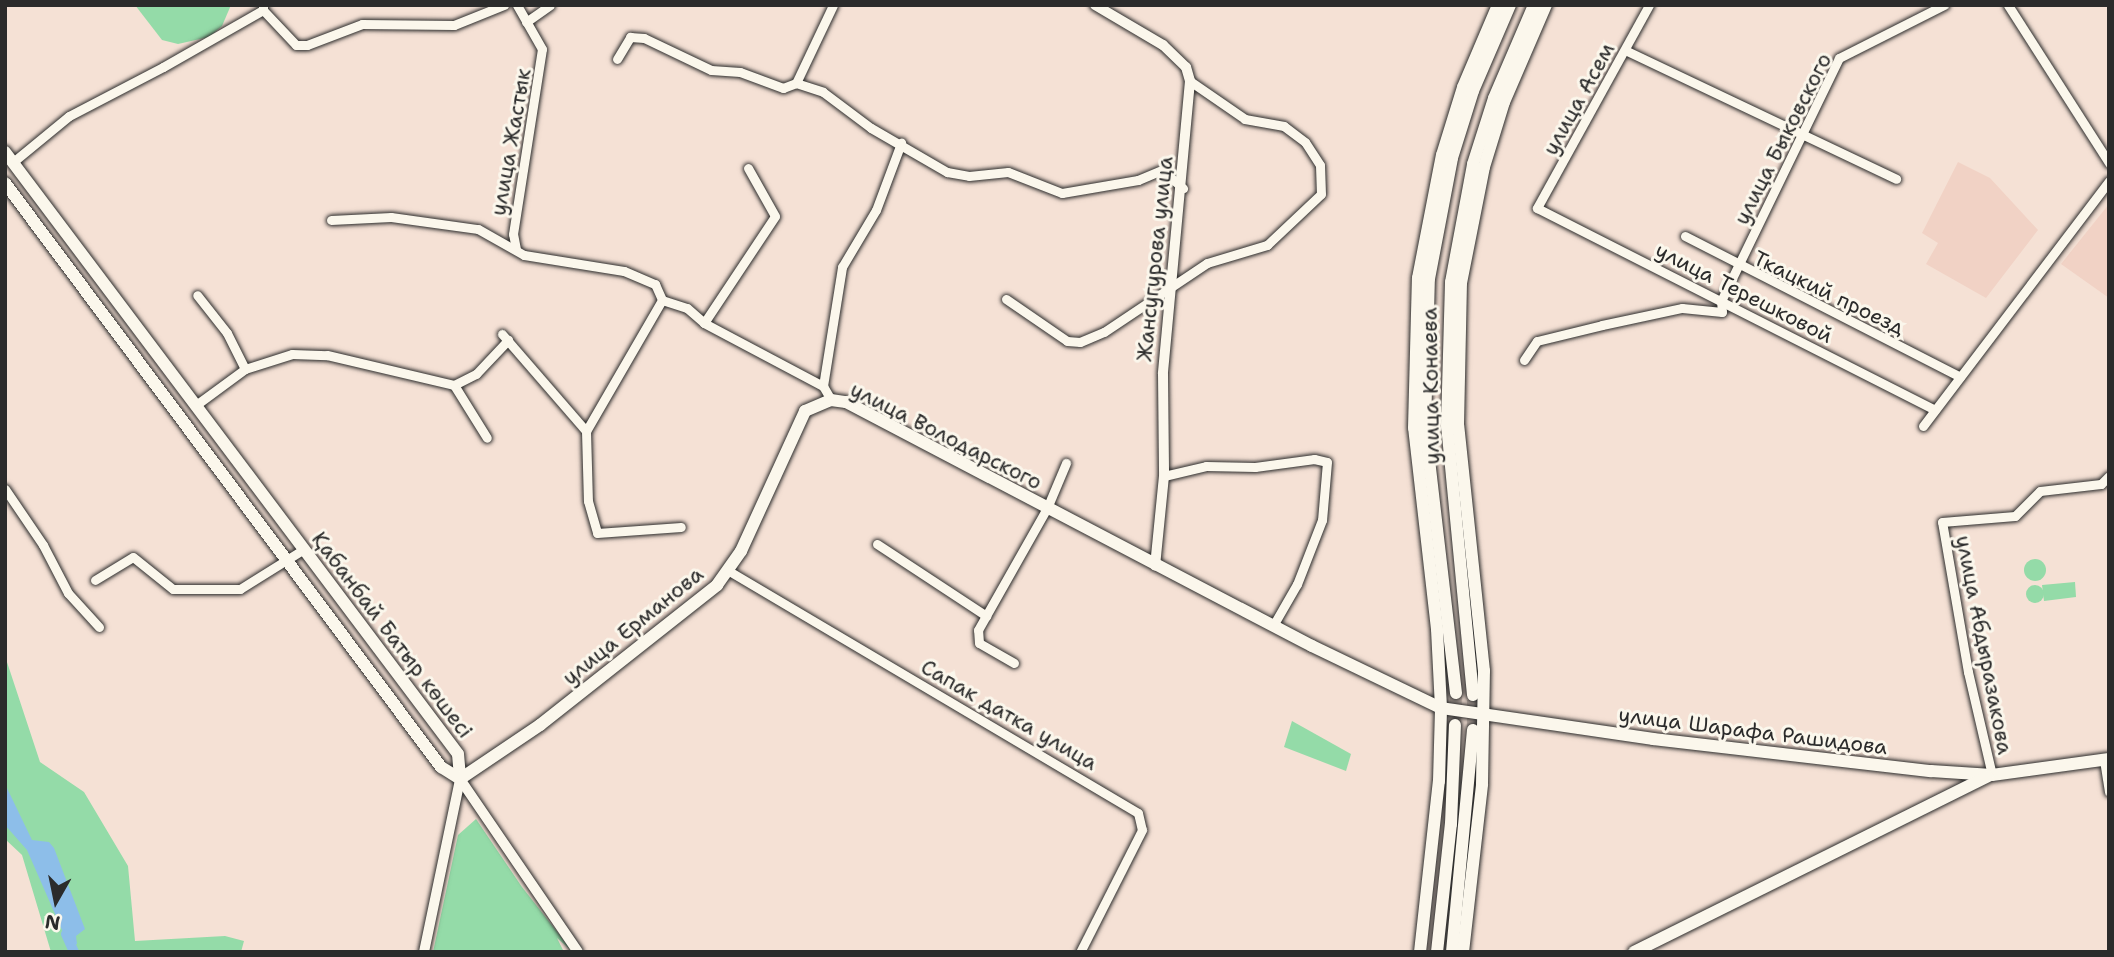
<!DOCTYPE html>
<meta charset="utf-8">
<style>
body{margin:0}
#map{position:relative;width:2114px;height:957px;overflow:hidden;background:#f5e1d5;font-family:"Shantell Sans",sans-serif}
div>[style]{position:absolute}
.built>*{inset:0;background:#f1d2c5}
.green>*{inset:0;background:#94dba8}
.round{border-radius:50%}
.water>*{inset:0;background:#8dbee9}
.canal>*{height:10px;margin:-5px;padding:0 5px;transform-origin:5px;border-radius:5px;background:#8dbee9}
.secondary-tunnel>*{height:12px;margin-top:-6px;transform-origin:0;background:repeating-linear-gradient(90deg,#cdbdb3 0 12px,transparent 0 18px)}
.roads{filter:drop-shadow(0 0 2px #2b2b2b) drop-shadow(0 0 2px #2b2b2b)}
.minor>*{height:9px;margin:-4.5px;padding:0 4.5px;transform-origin:4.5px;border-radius:4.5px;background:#fbf7ec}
.tertiary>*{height:10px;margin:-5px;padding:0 5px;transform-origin:5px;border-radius:5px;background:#fbf7ec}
.secondary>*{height:12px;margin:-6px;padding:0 6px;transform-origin:6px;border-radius:6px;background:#fbf7ec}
span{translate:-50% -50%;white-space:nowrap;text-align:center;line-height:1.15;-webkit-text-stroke:6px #fbf7ec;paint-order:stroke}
.street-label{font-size:21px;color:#2b2b2b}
.frame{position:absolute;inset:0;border:7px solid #2b2b2b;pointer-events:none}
.north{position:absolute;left:21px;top:866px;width:70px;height:70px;-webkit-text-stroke:5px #fbf7ec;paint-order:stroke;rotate:189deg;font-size:19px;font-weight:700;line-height:28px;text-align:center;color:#2b2b2b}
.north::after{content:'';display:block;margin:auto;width:24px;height:32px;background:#2b2b2b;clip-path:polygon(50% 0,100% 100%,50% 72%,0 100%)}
</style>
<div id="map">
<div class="built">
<div style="clip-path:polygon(1958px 162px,1990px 178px,2038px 230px,1986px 298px,1926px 264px,1938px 243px,1922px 233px)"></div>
<div style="clip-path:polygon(2109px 204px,2109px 298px,2061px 264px)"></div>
</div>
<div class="green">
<div style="clip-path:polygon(135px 5px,231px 5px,222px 26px,209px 37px,178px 44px,162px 40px)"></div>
<div class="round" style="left:2024px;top:559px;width:22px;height:22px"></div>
<div style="clip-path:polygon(2075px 582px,2076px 597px,2044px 601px,2042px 585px)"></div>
<div class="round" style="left:2026px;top:585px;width:18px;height:18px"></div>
<div style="clip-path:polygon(5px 656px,40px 762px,84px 792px,128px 866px,135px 941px,225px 936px,244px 941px,241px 952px,51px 952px,22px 855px,5px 839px)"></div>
<div style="clip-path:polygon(1292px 721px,1351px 754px,1346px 771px,1284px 747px)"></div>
<div style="clip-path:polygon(476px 819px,522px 887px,573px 952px,557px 938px,564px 952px,433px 952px,458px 835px)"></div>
</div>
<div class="water">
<div style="clip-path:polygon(5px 784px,32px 840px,49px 842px,54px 848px,85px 929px,76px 936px,77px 944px,69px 946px,27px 850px,5px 825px)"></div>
</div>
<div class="canal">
<div style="left:66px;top:934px;width:20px;rotate:66deg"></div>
</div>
<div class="secondary-tunnel">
<div style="left:1455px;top:725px;width:32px;rotate:-88deg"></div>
<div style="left:1473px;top:730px;width:35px;rotate:-90deg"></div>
</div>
<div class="roads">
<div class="minor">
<div style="left:1649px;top:5px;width:232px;rotate:118.9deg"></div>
<div style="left:1537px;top:208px;width:446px;rotate:26.9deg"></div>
<div style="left:2008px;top:5px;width:188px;rotate:57.4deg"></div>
<div style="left:263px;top:10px;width:48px;rotate:46.7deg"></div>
<div style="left:296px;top:45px;width:11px"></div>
<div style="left:307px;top:45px;width:59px;rotate:-20.9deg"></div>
<div style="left:362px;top:24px;width:92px;rotate:0.6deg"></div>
<div style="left:454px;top:25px;width:54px;rotate:-21.8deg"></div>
<div style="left:526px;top:22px;width:29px;rotate:-35deg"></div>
<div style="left:1627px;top:51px;width:298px;rotate:25.4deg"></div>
<div style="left:617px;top:59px;width:26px;rotate:-59deg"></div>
<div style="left:630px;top:37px;width:14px;rotate:4deg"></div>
<div style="left:644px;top:38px;width:74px;rotate:25.5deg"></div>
<div style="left:711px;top:70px;width:29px;rotate:4deg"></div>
<div style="left:740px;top:72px;width:46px;rotate:20.4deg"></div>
<div style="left:783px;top:88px;width:14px;rotate:-21deg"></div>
<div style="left:796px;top:83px;width:28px;rotate:18deg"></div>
<div style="left:823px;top:92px;width:60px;rotate:36.9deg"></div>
<div style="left:871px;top:128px;width:88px;rotate:30.1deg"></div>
<div style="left:947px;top:172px;width:22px;rotate:10deg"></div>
<div style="left:969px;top:176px;width:39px;rotate:-6deg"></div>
<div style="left:1008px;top:172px;width:58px;rotate:21.3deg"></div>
<div style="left:1062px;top:193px;width:77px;rotate:-9.7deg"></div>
<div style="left:1138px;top:180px;width:26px;rotate:-23deg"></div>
<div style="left:1162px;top:170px;width:28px;rotate:41deg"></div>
<div style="left:796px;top:83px;width:86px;rotate:-64.6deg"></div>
<div style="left:13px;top:162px;width:72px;rotate:-39.4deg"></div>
<div style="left:69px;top:116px;width:106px;rotate:-27.5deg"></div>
<div style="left:163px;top:67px;width:115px;rotate:-29.7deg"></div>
<div style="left:263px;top:10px;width:5px;rotate:-90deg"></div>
<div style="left:331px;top:220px;width:60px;rotate:-2.9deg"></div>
<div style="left:391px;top:217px;width:88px;rotate:7.9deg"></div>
<div style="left:478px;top:229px;width:53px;rotate:29.5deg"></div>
<div style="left:524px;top:255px;width:101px;rotate:9.1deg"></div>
<div style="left:624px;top:271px;width:34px;rotate:23deg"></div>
<div style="left:655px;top:284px;width:17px;rotate:66deg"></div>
<div style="left:662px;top:300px;width:26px;rotate:18deg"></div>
<div style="left:687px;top:308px;width:23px;rotate:41deg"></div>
<div style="left:704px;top:323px;width:135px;rotate:27.9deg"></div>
<div style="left:823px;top:386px;width:16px;rotate:60deg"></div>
<div style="left:1685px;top:236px;width:309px;rotate:27.1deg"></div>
<div style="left:516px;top:249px;width:15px;rotate:-101deg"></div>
<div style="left:513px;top:234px;width:187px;rotate:-81.1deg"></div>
<div style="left:542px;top:49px;width:51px;rotate:-119.6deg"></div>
<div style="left:1006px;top:299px;width:74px;rotate:34.5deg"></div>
<div style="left:1067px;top:341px;width:13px;rotate:4deg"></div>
<div style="left:1080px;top:342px;width:26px;rotate:-23deg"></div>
<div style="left:1104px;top:332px;width:124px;rotate:-33.8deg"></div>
<div style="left:1207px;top:263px;width:63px;rotate:-16.7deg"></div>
<div style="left:1267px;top:245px;width:74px;rotate:-43.4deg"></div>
<div style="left:1321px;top:194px;width:29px;rotate:-92deg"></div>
<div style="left:1320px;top:165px;width:27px;rotate:-123deg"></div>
<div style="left:1305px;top:142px;width:26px;rotate:-143deg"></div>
<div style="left:1284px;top:126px;width:40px;rotate:-170deg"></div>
<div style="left:1245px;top:119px;width:67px;rotate:-145.4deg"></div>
<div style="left:662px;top:300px;width:151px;rotate:120.1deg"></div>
<div style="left:586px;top:431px;width:70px;rotate:88.4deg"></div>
<div style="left:588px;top:501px;width:33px;rotate:74deg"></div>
<div style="left:597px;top:533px;width:84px;rotate:-4.1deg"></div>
<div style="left:704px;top:323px;width:128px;rotate:-56.4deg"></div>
<div style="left:775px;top:216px;width:55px;rotate:-119.4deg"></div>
<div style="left:502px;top:334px;width:128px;rotate:49.1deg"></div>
<div style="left:1524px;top:360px;width:23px;rotate:-56deg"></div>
<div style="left:1537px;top:341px;width:67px;rotate:-13.8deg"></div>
<div style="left:1602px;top:325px;width:82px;rotate:-12deg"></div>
<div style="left:1682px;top:308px;width:40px;rotate:5.7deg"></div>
<div style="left:1722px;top:312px;width:11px;rotate:-95deg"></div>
<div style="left:1721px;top:301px;width:270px;rotate:-64.1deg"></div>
<div style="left:1839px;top:58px;width:118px;rotate:-26.8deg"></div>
<div style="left:245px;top:369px;width:49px;rotate:-17.7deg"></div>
<div style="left:292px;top:354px;width:35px;rotate:2deg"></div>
<div style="left:327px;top:355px;width:130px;rotate:13.3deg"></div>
<div style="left:454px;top:385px;width:62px;rotate:58.1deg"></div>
<div style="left:454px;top:385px;width:25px;rotate:-27deg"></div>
<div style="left:476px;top:374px;width:47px;rotate:-46.7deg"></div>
<div style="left:823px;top:386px;width:121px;rotate:-80.9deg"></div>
<div style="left:842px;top:267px;width:66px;rotate:-59.2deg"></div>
<div style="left:876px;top:210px;width:72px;rotate:-69.5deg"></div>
<div style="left:196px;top:405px;width:61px;rotate:-36.3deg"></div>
<div style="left:245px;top:369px;width:40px;rotate:-116.6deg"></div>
<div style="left:227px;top:333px;width:48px;rotate:-128.3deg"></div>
<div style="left:1923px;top:426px;width:308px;rotate:-52.8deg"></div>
<div style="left:1164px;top:476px;width:43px;rotate:-13.4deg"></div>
<div style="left:1206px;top:466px;width:49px;rotate:1.2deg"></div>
<div style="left:1255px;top:467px;width:60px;rotate:-7.7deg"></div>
<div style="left:1314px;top:459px;width:13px;rotate:13deg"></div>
<div style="left:1327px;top:462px;width:58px;rotate:94.9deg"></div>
<div style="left:1322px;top:520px;width:69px;rotate:111.3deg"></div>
<div style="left:1297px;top:584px;width:46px;rotate:119.9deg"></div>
<div style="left:5px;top:489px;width:68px;rotate:55.8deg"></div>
<div style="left:43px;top:545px;width:54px;rotate:62.5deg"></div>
<div style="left:68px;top:593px;width:46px;rotate:47.6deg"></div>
<div style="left:877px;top:544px;width:131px;rotate:33.4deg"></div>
<div style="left:729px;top:571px;width:475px;rotate:30.6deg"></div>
<div style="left:1138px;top:813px;width:17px;rotate:77deg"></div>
<div style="left:1142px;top:830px;width:137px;rotate:116.9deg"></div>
<div style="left:95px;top:580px;width:44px;rotate:-31.2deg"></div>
<div style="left:133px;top:557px;width:51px;rotate:38.7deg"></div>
<div style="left:173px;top:589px;width:67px"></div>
<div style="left:240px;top:589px;width:75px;rotate:-32deg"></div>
<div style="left:1014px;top:663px;width:40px;rotate:-150.3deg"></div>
<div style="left:979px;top:643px;width:13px;rotate:-94deg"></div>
<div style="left:978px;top:630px;width:140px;rotate:-60.5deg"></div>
<div style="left:1047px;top:508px;width:49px;rotate:-67.1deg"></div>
<div style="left:2104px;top:760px;width:32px;rotate:81deg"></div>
<div style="left:1992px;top:775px;width:106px;rotate:-103.1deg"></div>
<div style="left:1968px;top:672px;width:152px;rotate:-99.8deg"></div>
<div style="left:1942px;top:522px;width:73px;rotate:-4.7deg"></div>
<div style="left:2015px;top:516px;width:35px;rotate:-45deg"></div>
<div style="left:2040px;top:491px;width:61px;rotate:-6.5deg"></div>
<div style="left:2101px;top:484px;width:11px;rotate:-45deg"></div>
</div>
<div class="tertiary">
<div style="left:1095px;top:5px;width:79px;rotate:30.5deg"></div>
<div style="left:1163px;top:45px;width:32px;rotate:44deg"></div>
<div style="left:1186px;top:67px;width:15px;rotate:74deg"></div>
<div style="left:1190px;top:81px;width:294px;rotate:95.3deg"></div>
<div style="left:1163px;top:374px;width:102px;rotate:89.4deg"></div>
<div style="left:1164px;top:476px;width:90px;rotate:95.7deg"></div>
<div style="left:460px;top:779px;width:209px;rotate:55.7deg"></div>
<div style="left:424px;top:952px;width:177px;rotate:-78.2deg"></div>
</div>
<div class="secondary">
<div style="left:5px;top:152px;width:753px;rotate:53.04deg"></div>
<div style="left:458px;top:754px;width:25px;rotate:85deg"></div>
<div style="left:5px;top:183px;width:729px;rotate:53.26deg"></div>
<div style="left:441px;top:767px;width:22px;rotate:32deg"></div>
<div style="left:1456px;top:693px;width:268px;rotate:-96.6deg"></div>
<div style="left:1425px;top:427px;width:148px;rotate:-88.5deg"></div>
<div style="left:1429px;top:279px;width:123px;rotate:-79.2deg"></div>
<div style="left:1452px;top:158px;width:70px;rotate:-72.6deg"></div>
<div style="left:1473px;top:91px;width:94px;rotate:-66.7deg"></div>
<div style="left:1473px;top:695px;width:270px;rotate:-95.5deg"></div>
<div style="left:1447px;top:426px;width:144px;rotate:-88.4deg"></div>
<div style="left:1451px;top:282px;width:120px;rotate:-79.4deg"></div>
<div style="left:1473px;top:164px;width:69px;rotate:-72.3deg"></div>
<div style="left:1494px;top:98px;width:101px;rotate:-66.7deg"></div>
<div style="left:460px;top:779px;width:97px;rotate:-34deg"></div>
<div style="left:540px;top:725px;width:226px;rotate:-38.3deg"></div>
<div style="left:717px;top:585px;width:42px;rotate:-54.8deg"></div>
<div style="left:741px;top:551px;width:154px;rotate:-65.4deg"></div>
<div style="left:805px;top:411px;width:28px;rotate:-23deg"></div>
<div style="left:831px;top:400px;width:15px;rotate:8deg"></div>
<div style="left:846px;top:402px;width:526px;rotate:27.64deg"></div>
<div style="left:1312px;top:646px;width:143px;rotate:25.7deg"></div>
<div style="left:1441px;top:708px;width:214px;rotate:8.3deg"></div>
<div style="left:1653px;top:739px;width:280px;rotate:6.6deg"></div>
<div style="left:1931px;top:771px;width:61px;rotate:3.8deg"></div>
<div style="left:1992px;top:775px;width:118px;rotate:-7.8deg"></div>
<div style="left:1420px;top:952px;width:172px;rotate:-83.7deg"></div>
<div style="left:1439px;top:781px;width:73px;rotate:-88.4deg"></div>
<div style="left:1441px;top:708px;width:79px;rotate:-92.9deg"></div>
<div style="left:1437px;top:629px;width:202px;rotate:-96.5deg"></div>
<div style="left:1414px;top:428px;width:150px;rotate:-88.5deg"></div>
<div style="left:1418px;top:278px;width:125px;rotate:-79deg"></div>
<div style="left:1442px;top:155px;width:71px;rotate:-72.8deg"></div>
<div style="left:1463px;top:87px;width:89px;rotate:-66.9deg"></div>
<div style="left:1437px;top:952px;width:129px;rotate:-83.8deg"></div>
<div style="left:1451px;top:824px;width:99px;rotate:-87.7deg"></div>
<div style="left:1452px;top:952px;width:223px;rotate:-84.6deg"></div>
<div style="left:1463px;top:952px;width:169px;rotate:-83.5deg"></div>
<div style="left:1482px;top:784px;width:113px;rotate:-89deg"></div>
<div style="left:1484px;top:671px;width:247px;rotate:-96deg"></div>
<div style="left:1458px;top:425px;width:142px;rotate:-88.8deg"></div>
<div style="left:1461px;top:283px;width:118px;rotate:-78.8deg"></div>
<div style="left:1484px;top:167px;width:68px;rotate:-72.9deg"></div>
<div style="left:1504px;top:102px;width:106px;rotate:-66.6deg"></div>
<div style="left:1634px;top:952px;width:395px;rotate:-26.4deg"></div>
</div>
</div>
<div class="street-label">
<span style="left:1579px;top:99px;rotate:-61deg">улица Асем</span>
<span style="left:1783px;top:139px;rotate:-63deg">улица Быковского</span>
<span style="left:511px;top:142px;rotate:-80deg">улица Жастык</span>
<span style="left:1155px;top:259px;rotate:-84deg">Жансугурова улица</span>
<span style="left:1744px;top:293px;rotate:27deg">улица Терешковой</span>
<span style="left:1829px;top:293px;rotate:26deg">Ткацкий проезд</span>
<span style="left:1431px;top:386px;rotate:-91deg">улица Конаева</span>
<span style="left:946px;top:436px;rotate:27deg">улица Володарского</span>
<span style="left:633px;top:626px;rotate:-39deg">улица Ерманова</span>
<span style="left:392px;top:635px;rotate:53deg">Қабанбай Батыр көшесі</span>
<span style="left:1984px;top:645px;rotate:79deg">улица Абдыразакова</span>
<span style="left:1009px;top:715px;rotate:30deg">Сапак датка улица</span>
<span style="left:1753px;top:731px;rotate:7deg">улица Шарафа Рашидова</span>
</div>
<div class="frame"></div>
<div class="north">N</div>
</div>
